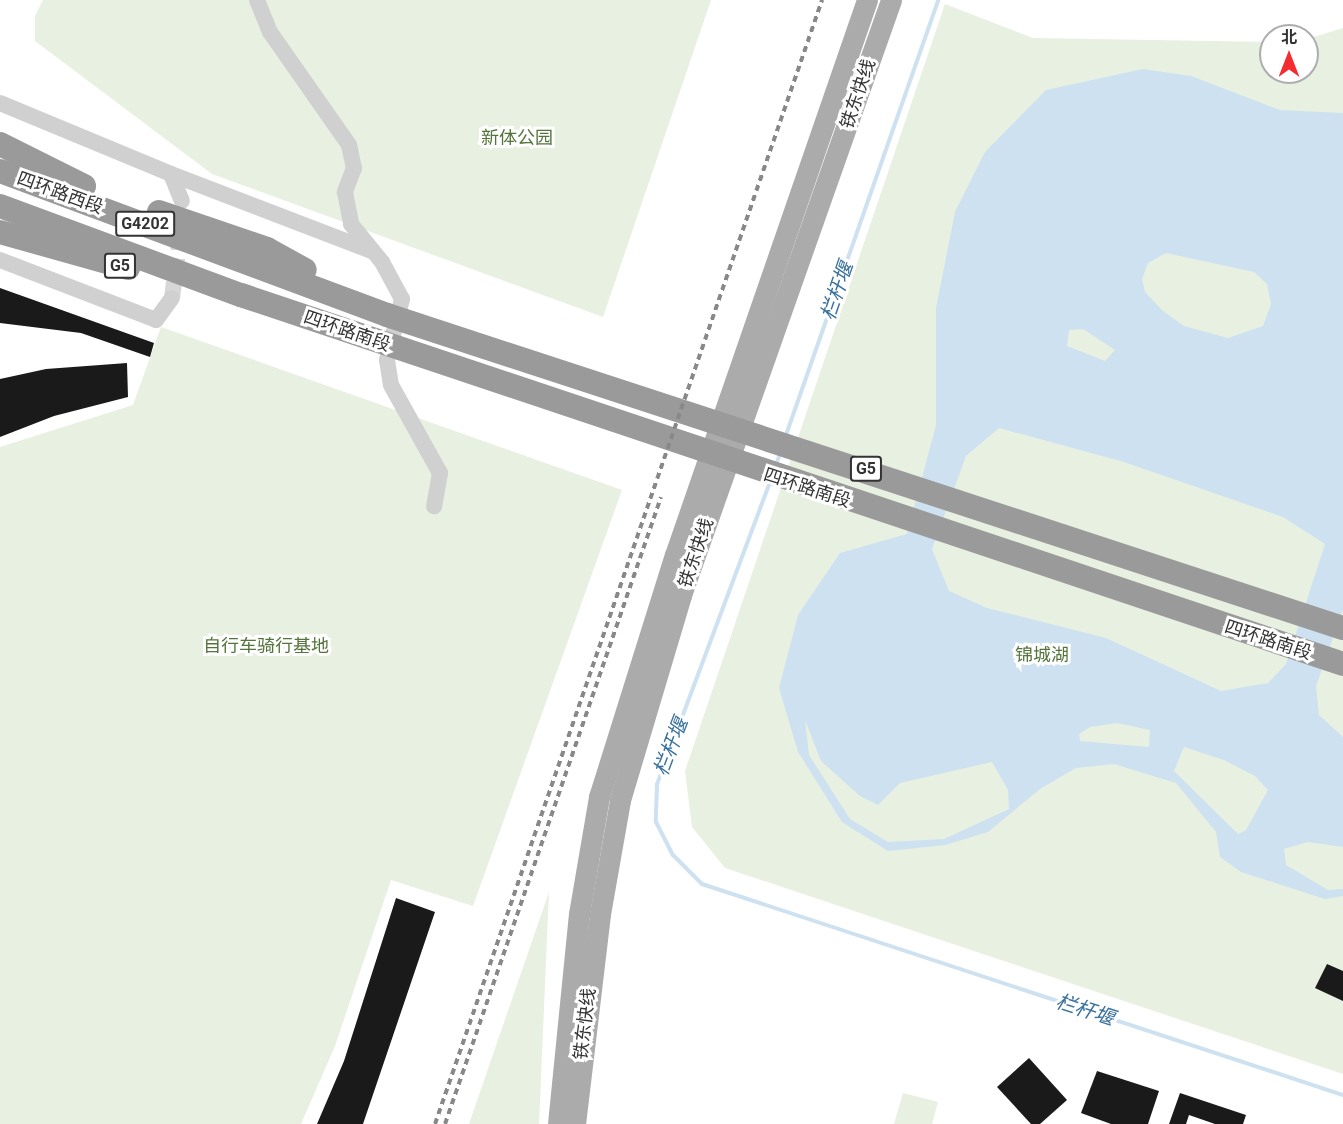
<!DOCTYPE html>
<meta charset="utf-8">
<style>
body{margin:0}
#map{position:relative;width:1343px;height:1124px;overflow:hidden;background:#fff;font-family:Roboto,"Noto Sans SC",sans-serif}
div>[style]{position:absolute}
.green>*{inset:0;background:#e8f0e1}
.water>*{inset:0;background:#cde1f0}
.stream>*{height:4px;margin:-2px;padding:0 2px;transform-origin:2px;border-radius:2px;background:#cde1f0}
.building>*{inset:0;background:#1a1a1a}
.minor-tunnel>*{height:16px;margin-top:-8px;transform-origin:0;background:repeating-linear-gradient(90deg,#d6d6d6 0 16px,transparent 0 24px)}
.minor>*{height:16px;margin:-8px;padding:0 8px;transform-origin:8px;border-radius:8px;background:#d0d0d0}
.major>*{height:21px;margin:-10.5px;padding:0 10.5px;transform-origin:10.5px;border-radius:10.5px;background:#ababab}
.highway>*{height:24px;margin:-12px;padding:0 12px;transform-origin:12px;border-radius:12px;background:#9a9a9a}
.rail>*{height:4px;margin-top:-2px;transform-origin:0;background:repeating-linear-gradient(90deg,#888 0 6px,transparent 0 10.5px)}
span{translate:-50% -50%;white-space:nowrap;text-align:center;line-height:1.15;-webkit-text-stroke:6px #fff;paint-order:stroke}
.shield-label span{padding:2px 4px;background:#fff;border:2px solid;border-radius:4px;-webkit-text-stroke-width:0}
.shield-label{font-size:16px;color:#333;font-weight:700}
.street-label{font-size:18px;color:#333}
.park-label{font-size:18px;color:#53743b}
.water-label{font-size:20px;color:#38719d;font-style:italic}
.north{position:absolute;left:1259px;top:24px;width:60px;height:60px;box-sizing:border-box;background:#fff;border:2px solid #adadad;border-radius:50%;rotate:0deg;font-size:16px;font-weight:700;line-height:24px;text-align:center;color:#333}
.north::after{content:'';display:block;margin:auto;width:21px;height:27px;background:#f32c31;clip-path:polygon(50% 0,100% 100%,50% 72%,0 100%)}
</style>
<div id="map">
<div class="green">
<div style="clip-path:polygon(43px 0,711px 0,603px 317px,212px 174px,35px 41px,35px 16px)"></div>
<div style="clip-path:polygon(945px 4px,1033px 38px,1271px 42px,1271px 72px,1307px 72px,1307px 39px,1343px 28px,1343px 1074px,725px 868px,692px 827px,685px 771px)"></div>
<div style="clip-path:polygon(161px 327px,622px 490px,473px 906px,391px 880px,335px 1046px,301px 1124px,0 1124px,0 447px,133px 405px)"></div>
<div style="clip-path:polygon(549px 892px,539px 1124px,469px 1124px)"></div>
<div style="clip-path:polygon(903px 1093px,938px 1102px,932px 1124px,894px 1124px)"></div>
</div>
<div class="water">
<div style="clip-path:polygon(evenodd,1143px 69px,1191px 76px,1280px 110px,1343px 113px,1343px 610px,1316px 686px,1319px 715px,1343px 737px,1343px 847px,1308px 842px,1284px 849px,1286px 865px,1328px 890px,1343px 889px,1343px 896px,1325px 899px,1241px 872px,1220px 857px,1216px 832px,1176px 783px,1114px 764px,1076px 768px,1040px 789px,988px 832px,945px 845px,888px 851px,842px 822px,798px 752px,779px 688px,798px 615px,840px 553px,907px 534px,936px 425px,936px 308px,955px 212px,985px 152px,1046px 90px,1143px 69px,1166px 253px,1254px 272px,1267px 284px,1271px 304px,1263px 326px,1228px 338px,1184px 326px,1163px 311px,1145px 292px,1142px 279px,1148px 263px,1166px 253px,1143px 69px,1083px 329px,1115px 350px,1105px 361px,1067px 346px,1069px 330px,1083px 329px,1143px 69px,999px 428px,1124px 462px,1283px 517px,1325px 544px,1286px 664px,1268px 683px,1221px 691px,1106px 638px,987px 608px,949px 591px,932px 549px,966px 456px,999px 428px,1143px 69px,805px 720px,821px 761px,860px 796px,878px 805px,900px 783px,992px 762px,1008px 790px,1009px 809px,944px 839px,888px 842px,850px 819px,809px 755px,805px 720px,1143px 69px,1117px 723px,1150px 730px,1149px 747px,1080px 741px,1079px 734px,1090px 727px,1117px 723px,1143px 69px,1184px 747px,1224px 760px,1255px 776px,1268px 790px,1246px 830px,1238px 834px,1174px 771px,1184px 747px)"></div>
</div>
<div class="stream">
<div style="left:786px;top:435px;width:461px;rotate:-70.7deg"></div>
<div style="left:775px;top:467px;width:17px;rotate:-69deg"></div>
<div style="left:770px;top:482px;width:323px;rotate:110.5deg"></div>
<div style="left:657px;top:785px;width:37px;rotate:92deg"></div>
<div style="left:656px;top:822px;width:37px;rotate:63deg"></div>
<div style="left:673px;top:855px;width:41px;rotate:45deg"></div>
<div style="left:702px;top:884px;width:675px;rotate:18.22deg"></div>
</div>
<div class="building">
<div style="clip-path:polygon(0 288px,154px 343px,150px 357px,81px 333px,0 323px)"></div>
<div style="clip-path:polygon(127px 363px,128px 397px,54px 416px,0 437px,0 379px,46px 369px)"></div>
<div style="clip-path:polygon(396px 898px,435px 912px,363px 1124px,317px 1124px,344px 1061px)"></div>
<div style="clip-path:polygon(1327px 964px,1343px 971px,1343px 1001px,1315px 988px)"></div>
<div style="clip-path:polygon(1029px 1058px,1067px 1100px,1040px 1124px,1031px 1124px,997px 1087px)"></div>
<div style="clip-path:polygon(1097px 1071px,1159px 1091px,1148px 1124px,1111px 1124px,1081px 1113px)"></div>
<div style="clip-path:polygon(1180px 1093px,1246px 1115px,1243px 1124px,1215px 1124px,1189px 1115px,1186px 1124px,1169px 1124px)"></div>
</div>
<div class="minor-tunnel">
<div style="left:172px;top:298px;width:70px;rotate:-82.6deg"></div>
</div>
<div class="minor">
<div style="left:257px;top:0;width:35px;rotate:68deg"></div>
<div style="left:270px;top:32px;width:138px;rotate:55deg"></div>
<div style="left:349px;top:145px;width:24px;rotate:78deg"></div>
<div style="left:354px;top:168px;width:26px;rotate:111deg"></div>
<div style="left:345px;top:192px;width:33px;rotate:79deg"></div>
<div style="left:351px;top:224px;width:49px;rotate:50.8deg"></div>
<div style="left:382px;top:262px;width:42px;rotate:61.6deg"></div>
<div style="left:402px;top:299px;width:63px;rotate:103.8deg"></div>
<div style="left:387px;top:360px;width:25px;rotate:81deg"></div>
<div style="left:391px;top:385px;width:101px;rotate:60.9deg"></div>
<div style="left:440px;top:473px;width:34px;rotate:100deg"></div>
<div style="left:0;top:103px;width:185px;rotate:22.5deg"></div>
<div style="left:171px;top:174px;width:29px;rotate:68deg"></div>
<div style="left:171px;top:174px;width:215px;rotate:21deg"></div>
<div style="left:0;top:260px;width:167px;rotate:21deg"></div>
<div style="left:156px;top:320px;width:27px;rotate:-54deg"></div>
</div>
<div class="major">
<div style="left:558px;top:1124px;width:211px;rotate:-84.3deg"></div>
<div style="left:579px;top:914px;width:119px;rotate:-80.3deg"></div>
<div style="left:599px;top:797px;width:254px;rotate:-72.6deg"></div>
<div style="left:675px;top:555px;width:587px;rotate:-70.92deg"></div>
<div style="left:575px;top:1124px;width:211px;rotate:-83.2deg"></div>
<div style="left:600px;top:914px;width:116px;rotate:-80deg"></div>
<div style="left:620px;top:800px;width:214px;rotate:-73.4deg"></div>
<div style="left:681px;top:595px;width:631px;rotate:-70.56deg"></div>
</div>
<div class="highway">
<div style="left:0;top:144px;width:94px;rotate:26.6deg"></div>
<div style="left:0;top:171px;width:413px;rotate:20.4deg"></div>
<div style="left:387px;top:315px;width:1006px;rotate:18.13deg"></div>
<div style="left:0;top:206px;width:257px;rotate:20.3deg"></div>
<div style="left:241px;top:295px;width:1162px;rotate:18.51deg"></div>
<div style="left:159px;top:212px;width:114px;rotate:18.9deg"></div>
<div style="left:267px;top:249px;width:43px;rotate:28.9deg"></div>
<div style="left:0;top:232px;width:133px;rotate:15.7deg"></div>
</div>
<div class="rail">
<div style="left:435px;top:1124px;width:1189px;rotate:-71deg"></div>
<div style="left:445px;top:1124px;width:663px;rotate:-70.99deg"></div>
</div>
<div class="shield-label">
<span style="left:145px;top:224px">G4202</span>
<span style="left:120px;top:266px">G5</span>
<span style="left:866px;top:469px">G5</span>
</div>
<div class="street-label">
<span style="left:858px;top:94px;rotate:-71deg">铁东快线</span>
<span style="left:60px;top:193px;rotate:20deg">四环路西段</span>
<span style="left:347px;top:331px;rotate:19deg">四环路南段</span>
<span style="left:807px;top:488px;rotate:18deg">四环路南段</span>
<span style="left:696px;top:553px;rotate:-71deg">铁东快线</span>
<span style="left:1268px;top:640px;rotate:18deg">四环路南段</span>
<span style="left:585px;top:1024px;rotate:-83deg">铁东快线</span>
</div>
<div class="park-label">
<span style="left:517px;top:138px">新体公园</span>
<span style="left:266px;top:646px">自行车骑行基地</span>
<span style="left:1042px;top:655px">锦城湖</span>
</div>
<div class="water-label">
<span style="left:837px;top:291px;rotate:-71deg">栏杆堰</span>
<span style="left:671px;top:747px;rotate:-69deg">栏杆堰</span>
<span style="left:1085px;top:1010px;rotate:18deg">栏杆堰</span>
</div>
<div class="north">北</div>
</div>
